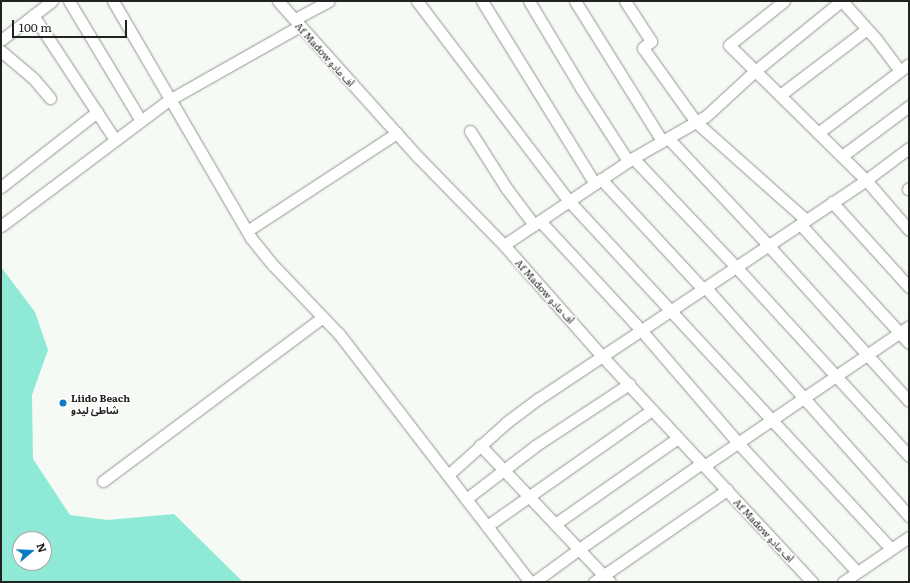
<!DOCTYPE html>
<meta charset="utf-8">
<style>
body{margin:0}
#map{position:relative;width:910px;height:583px;overflow:hidden;background:#f6faf5;font-family:Literata,"Noto Sans Arabic",serif}
div>[style]{position:absolute}
.water>*{inset:0;background:#8fe9d7}
.roads{filter:drop-shadow(0 0 1px #929590) drop-shadow(0 0 1px #929590)}
.minor>*{height:11px;margin:-5.5px;padding:0 5.5px;transform-origin:5.5px;border-radius:5.5px;background:#fff}
.dots>*{width:11px;height:11px;translate:-50% -50%;box-sizing:border-box;border:2px solid #fff;border-radius:50%}
span{translate:-50% -50%;white-space:nowrap;text-align:center;line-height:1.15;-webkit-text-stroke:3px #fff;paint-order:stroke}
.street-label{font-size:10px;color:#222321}
.poi-label{font-size:10px;color:#222321;font-weight:700}
.left{translate:0 -50%;text-align:left}
.frame{position:absolute;inset:0;border:2px solid #222321;pointer-events:none}
.north{position:absolute;left:12px;top:531px;width:40px;height:40px;box-sizing:border-box;background:#fff;border:1px solid #a7a7a6;border-radius:50%;rotate:71deg;font-size:11px;font-weight:700;line-height:16px;text-align:center;color:#222321}
.north::after{content:'';display:block;margin:auto;width:14px;height:18px;background:#0b7bc5;clip-path:polygon(50% 0,100% 100%,50% 72%,0 100%)}
.scale{position:absolute;left:12px;top:20px;width:115px;height:18px;box-sizing:border-box;border:2px solid #222321;border-top:0;padding-left:5px;font-size:12px;line-height:14px;white-space:nowrap;color:#222321;-webkit-text-stroke:3px #fff;paint-order:stroke}
</style>
<div id="map">
<div class="water">
<div style="clip-path:polygon(evenodd,1px 267px,35px 312px,48px 350px,32px 395px,33px 459px,70px 515px,107px 520px,174px 514px,243px 582px,1px 582px,1px 267px,20px 539px,44px 539px,44px 563px,20px 563px,20px 539px)"></div>
</div>
<div class="roads">
<div class="minor">
<div style="left:69px;top:1px;width:140px;rotate:59deg"></div>
<div style="left:113px;top:1px;width:274px;rotate:59.8deg"></div>
<div style="left:251px;top:238px;width:35px;rotate:51deg"></div>
<div style="left:273px;top:265px;width:95px;rotate:46.3deg"></div>
<div style="left:339px;top:334px;width:313px;rotate:52.4deg"></div>
<div style="left:278px;top:1px;width:210px;rotate:48.1deg"></div>
<div style="left:418px;top:157px;width:123px;rotate:45.7deg"></div>
<div style="left:504px;top:245px;width:148px;rotate:48.6deg"></div>
<div style="left:602px;top:356px;width:309px;rotate:47.1deg"></div>
<div style="left:417px;top:1px;width:251px;rotate:52.8deg"></div>
<div style="left:569px;top:201px;width:474px;rotate:47.2deg"></div>
<div style="left:482px;top:1px;width:215px;rotate:58.3deg"></div>
<div style="left:529px;top:1px;width:101px;rotate:59.1deg"></div>
<div style="left:581px;top:88px;width:87px;rotate:57.2deg"></div>
<div style="left:575px;top:1px;width:165px;rotate:58.1deg"></div>
<div style="left:625px;top:1px;width:48px;rotate:57deg"></div>
<div style="left:651px;top:41px;width:11px;rotate:139deg"></div>
<div style="left:643px;top:48px;width:91px;rotate:54.4deg"></div>
<div style="left:696px;top:122px;width:147px;rotate:41.7deg"></div>
<div style="left:784px;top:1px;width:70px;rotate:141.3deg"></div>
<div style="left:729px;top:45px;width:192px;rotate:44.6deg"></div>
<div style="left:866px;top:180px;width:66px;rotate:49.3deg"></div>
<div style="left:842px;top:1px;width:51px;rotate:48.2deg"></div>
<div style="left:876px;top:39px;width:40px;rotate:53deg"></div>
<div style="left:900px;top:71px;width:11px;rotate:-38deg"></div>
<div style="left:33px;top:15px;width:149px;rotate:56.7deg"></div>
<div style="left:295px;top:19px;width:38px;rotate:-28deg"></div>
<div style="left:1px;top:40px;width:64px;rotate:-37.4deg"></div>
<div style="left:1px;top:51px;width:43px;rotate:40.3deg"></div>
<div style="left:34px;top:79px;width:25px;rotate:50deg"></div>
<div style="left:780px;top:95px;width:109px;rotate:-37.2deg"></div>
<div style="left:470px;top:131px;width:69px;rotate:57.5deg"></div>
<div style="left:507px;top:189px;width:45px;rotate:53.1deg"></div>
<div style="left:818px;top:133px;width:103px;rotate:-37.1deg"></div>
<div style="left:668px;top:138px;width:146px;rotate:46.9deg"></div>
<div style="left:768px;top:245px;width:210px;rotate:47.9deg"></div>
<div style="left:842px;top:156px;width:84px;rotate:-36.7deg"></div>
<div style="left:633px;top:158px;width:150px;rotate:46.6deg"></div>
<div style="left:736px;top:267px;width:256px;rotate:47.5deg"></div>
<div style="left:601px;top:179px;width:150px;rotate:47.2deg"></div>
<div style="left:1px;top:187px;width:122px;rotate:-38deg"></div>
<div style="left:908px;top:189px;width:1px;rotate:-45deg"></div>
<div style="left:832px;top:202px;width:115px;rotate:47.8deg"></div>
<div style="left:540px;top:221px;width:149px;rotate:47.2deg"></div>
<div style="left:641px;top:330px;width:150px;rotate:49.3deg"></div>
<div style="left:739px;top:444px;width:174px;rotate:47.3deg"></div>
<div style="left:800px;top:224px;width:161px;rotate:47.5deg"></div>
<div style="left:1px;top:226px;width:210px;rotate:-36.9deg"></div>
<div style="left:169px;top:100px;width:150px;rotate:-29.5deg"></div>
<div style="left:247px;top:231px;width:179px;rotate:-33.2deg"></div>
<div style="left:504px;top:245px;width:156px;rotate:-34deg"></div>
<div style="left:633px;top:158px;width:84px;rotate:-29.9deg"></div>
<div style="left:706px;top:116px;width:67px;rotate:-42.6deg"></div>
<div style="left:755px;top:71px;width:111px;rotate:-39.1deg"></div>
<div style="left:705px;top:287px;width:307px;rotate:48.3deg"></div>
<div style="left:480px;top:445px;width:109px;rotate:46.5deg"></div>
<div style="left:704px;top:466px;width:248px;rotate:-34.3deg"></div>
<div style="left:448px;top:475px;width:79px;rotate:-41.9deg"></div>
<div style="left:507px;top:422px;width:39px;rotate:-37deg"></div>
<div style="left:538px;top:399px;width:394px;rotate:-33.7deg"></div>
<div style="left:866px;top:180px;width:54px;rotate:-36.7deg"></div>
<div style="left:103px;top:481px;width:274px;rotate:-36.7deg"></div>
<div style="left:466px;top:499px;width:87px;rotate:-37.5deg"></div>
<div style="left:535px;top:446px;width:113px;rotate:-33.4deg"></div>
<div style="left:487px;top:526px;width:202px;rotate:-35.1deg"></div>
<div style="left:534px;top:582px;width:56px;rotate:-36.3deg"></div>
<div style="left:579px;top:549px;width:150px;rotate:-35deg"></div>
<div style="left:594px;top:582px;width:162px;rotate:-34.7deg"></div>
<div style="left:610px;top:582px;width:80px;rotate:-133.5deg"></div>
<div style="left:555px;top:524px;width:150px;rotate:-35deg"></div>
<div style="left:843px;top:582px;width:80px;rotate:-34.3deg"></div>
</div>
</div>
<div class="dots">
<div style="left:63px;top:403px;background:#0b7bc5"></div>
</div>
<div class="street-label">
<span style="left:325px;top:54px;rotate:48deg">Af Madow أف مادو</span>
<span style="left:545px;top:291px;rotate:48deg">Af Madow أف مادو</span>
<span style="left:764px;top:530px;rotate:47deg">Af Madow أف مادو</span>
</div>
<div class="poi-label">
<span class="left" style="left:71px;top:403px">Liido Beach<br>شاطئ ليدو</span>
</div>
<div class="frame"></div>
<div class="north">N</div>
<div class="scale">100 m</div>
</div>
